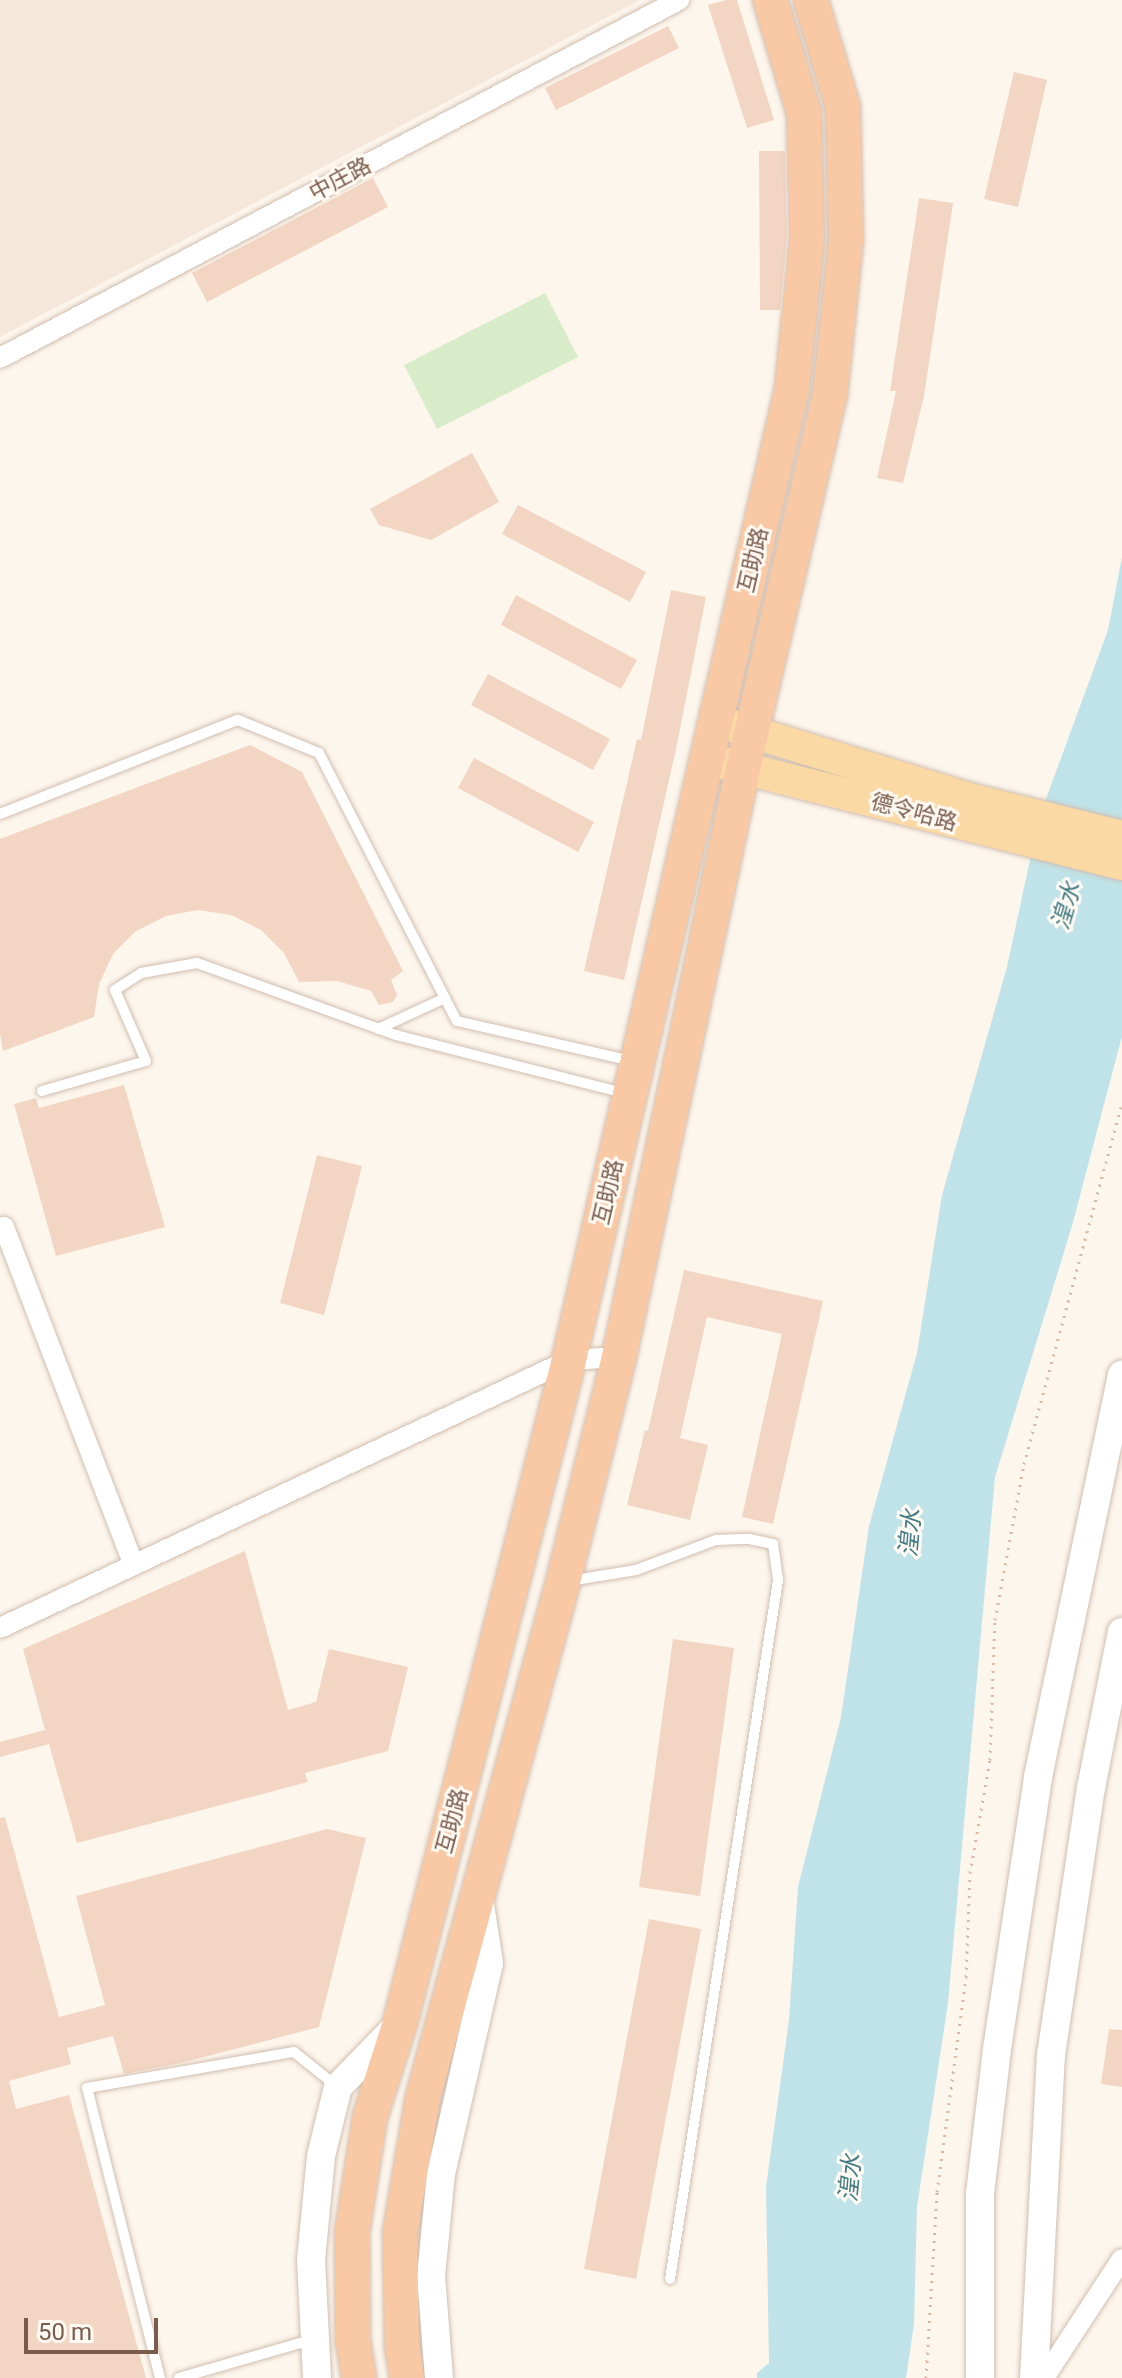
<!DOCTYPE html>
<meta charset="utf-8">
<style>
body{margin:0}
#map{position:relative;width:1122px;height:2378px;overflow:hidden;background:#fdf6ec;font-family:Roboto,"Noto Sans SC",sans-serif}
div>[style]{position:absolute}
.residential>*{inset:0;background:#f5e8da}
.green>*{inset:0;background:#d8ecc9}
.water>*{inset:0;background:#bfe3e8}
.building>*{inset:0;background:#f3d5c3}
.path>*{height:3px;margin-top:-1.5px;transform-origin:0;background:repeating-linear-gradient(90deg,#d9b8a5 0 2px,transparent 0 8px)}
.roads{filter:drop-shadow(0 0 2px #d1beb0) drop-shadow(0 0 2px #d1beb0)}
.service>*{height:10px;margin:-5px;padding:0 5px;transform-origin:5px;border-radius:5px;background:#fff}
.minor>*{height:20px;margin:-10px;padding:0 10px;transform-origin:10px;border-radius:10px;background:#fff}
.secondary>*{height:28px;margin:-14px;padding:0 14px;transform-origin:14px;border-radius:14px;background:#fff}
.primary>*{height:32px;margin:-16px;padding:0 16px;transform-origin:16px;border-radius:16px;background:#fbd9a5}
.trunk>*{height:34px;margin:-17px;padding:0 17px;transform-origin:17px;border-radius:17px;background:#f9c8a4}
span{translate:-50% -50%;white-space:nowrap;text-align:center;line-height:1.15;-webkit-text-stroke:6px #fffaf3;paint-order:stroke}
.street-label{font-size:22px;color:#7a5c4d}
.water-label{font-size:24px;color:#437c86;font-style:italic}
.scale{position:absolute;left:24px;top:2318px;width:134px;height:36px;box-sizing:border-box;border:4px solid #7a5c4d;border-top:0;padding-left:10px;font-size:24px;line-height:28px;white-space:nowrap;color:#7a5c4d;-webkit-text-stroke:6px #fffaf3;paint-order:stroke}
</style>
<div id="map">
<div class="residential">
<div style="clip-path:polygon(0 0,640px 0,0 337px)"></div>
</div>
<div class="green">
<div style="clip-path:polygon(545px 293px,578px 357px,437px 429px,404px 365px)"></div>
</div>
<div class="water">
<div style="clip-path:polygon(1122px 557px,1122px 1036px,1072px 1226px,995px 1477px,948px 2003px,917px 2207px,914px 2324px,906px 2378px,757px 2378px,757px 2373px,769px 2363px,766px 2187px,789px 2020px,798px 1887px,841px 1717px,869px 1526px,917px 1353px,942px 1195px,1007px 967px,1039px 818px,1108px 630px)"></div>
</div>
<div class="building">
<div style="clip-path:polygon(726px 0,737px 0,774px 120px,747px 128px,708px 5px)"></div>
<div style="clip-path:polygon(668px 26px,679px 48px,556px 110px,545px 88px)"></div>
<div style="clip-path:polygon(1014px 72px,1047px 80px,1018px 207px,984px 199px)"></div>
<div style="clip-path:polygon(759px 151px,785px 151px,787px 237px,780px 310px,760px 310px)"></div>
<div style="clip-path:polygon(373px 178px,388px 207px,207px 302px,192px 273px)"></div>
<div style="clip-path:polygon(919px 198px,953px 203px,924px 396px,903px 483px,877px 478px,896px 391px,890px 391px)"></div>
<div style="clip-path:polygon(472px 453px,499px 502px,431px 540px,379px 525px,370px 509px)"></div>
<div style="clip-path:polygon(518px 505px,646px 572px,630px 602px,502px 534px)"></div>
<div style="clip-path:polygon(671px 590px,706px 597px,676px 749px,624px 980px,584px 971px,637px 739px,641px 740px)"></div>
<div style="clip-path:polygon(516px 595px,637px 660px,621px 689px,501px 625px)"></div>
<div style="clip-path:polygon(488px 674px,610px 739px,593px 770px,471px 705px)"></div>
<div style="clip-path:polygon(250px 745px,302px 772px,403px 971px,391px 980px,397px 995px,393px 1002px,379px 1005px,371px 991px,337px 981px,299px 982px,284px 953px,261px 930px,231px 915px,198px 910px,166px 916px,136px 931px,113px 954px,99px 984px,94px 1017px,3px 1051px,0 1034px,0 839px)"></div>
<div style="clip-path:polygon(474px 758px,594px 822px,578px 852px,458px 788px)"></div>
<div style="clip-path:polygon(124px 1085px,165px 1227px,56px 1256px,14px 1104px,36px 1098px,39px 1108px)"></div>
<div style="clip-path:polygon(317px 1155px,362px 1166px,324px 1315px,280px 1303px)"></div>
<div style="clip-path:polygon(684px 1270px,823px 1301px,773px 1524px,742px 1517px,782px 1334px,707px 1317px,680px 1438px,708px 1445px,690px 1520px,627px 1505px,645px 1430px,648px 1431px)"></div>
<div style="clip-path:polygon(245px 1551px,288px 1710px,316px 1702px,329px 1649px,408px 1667px,388px 1751px,305px 1773px,308px 1782px,77px 1843px,49px 1744px,0 1757px,0 1742px,45px 1730px,23px 1649px)"></div>
<div style="clip-path:polygon(673px 1639px,734px 1648px,700px 1896px,639px 1887px)"></div>
<div style="clip-path:polygon(5px 1817px,59px 2017px,105px 2005px,76px 1896px,327px 1829px,366px 1838px,319px 2027px,181px 2063px,124px 2074px,113px 2036px,67px 2048px,71px 2064px,9px 2081px,16px 2109px,69px 2095px,146px 2378px,0 2378px,0 1818px)"></div>
<div style="clip-path:polygon(649px 1919px,701px 1929px,636px 2279px,584px 2269px)"></div>
<div style="clip-path:polygon(1109px 2029px,1122px 2030px,1122px 2087px,1101px 2084px)"></div>
</div>
<div class="path">
<div style="left:926px;top:2378px;width:186px;rotate:-86.6deg"></div>
<div style="left:937px;top:2192px;width:217px;rotate:-82.3deg"></div>
<div style="left:966px;top:1977px;width:104px;rotate:-87.8deg"></div>
<div style="left:970px;top:1873px;width:115px;rotate:-80deg"></div>
<div style="left:990px;top:1760px;width:140px;rotate:-88deg"></div>
<div style="left:995px;top:1620px;width:159px;rotate:-79.5deg"></div>
<div style="left:1024px;top:1464px;width:373px;rotate:-74.8deg"></div>
</div>
<div class="roads">
<div class="service">
<div style="left:0;top:814px;width:256px;rotate:-21.6deg"></div>
<div style="left:238px;top:720px;width:87px;rotate:22.2deg"></div>
<div style="left:319px;top:753px;width:301px;rotate:62.8deg"></div>
<div style="left:457px;top:1021px;width:180px;rotate:12.9deg"></div>
<div style="left:378px;top:1029px;width:74px;rotate:-24.8deg"></div>
<div style="left:42px;top:1091px;width:108px;rotate:-16.1deg"></div>
<div style="left:146px;top:1061px;width:77px;rotate:-113.6deg"></div>
<div style="left:115px;top:990px;width:31px;rotate:-33deg"></div>
<div style="left:141px;top:973px;width:57px;rotate:-10.1deg"></div>
<div style="left:197px;top:963px;width:212px;rotate:19.9deg"></div>
<div style="left:396px;top:1035px;width:235px;rotate:14.3deg"></div>
<div style="left:569px;top:1581px;width:68px;rotate:-9.3deg"></div>
<div style="left:636px;top:1570px;width:85px;rotate:-20.6deg"></div>
<div style="left:716px;top:1540px;width:33px;rotate:-2deg"></div>
<div style="left:749px;top:1539px;width:25px;rotate:12deg"></div>
<div style="left:773px;top:1544px;width:36px;rotate:82deg"></div>
<div style="left:778px;top:1580px;width:707px;rotate:98.78deg"></div>
<div style="left:160px;top:2378px;width:299px;rotate:-104.1deg"></div>
<div style="left:87px;top:2088px;width:210px;rotate:-9.9deg"></div>
<div style="left:294px;top:2052px;width:53px;rotate:38.8deg"></div>
<div style="left:179px;top:2378px;width:137px;rotate:-16.1deg"></div>
</div>
<div class="minor">
<div style="left:0;top:358px;width:768px;rotate:-27.8deg"></div>
<div style="left:0;top:1229px;width:4px;rotate:-27deg"></div>
<div style="left:4px;top:1227px;width:362px;rotate:69deg"></div>
<div style="left:0;top:1628px;width:629px;rotate:-25.22deg"></div>
<div style="left:569px;top:1360px;width:50px;rotate:-3.4deg"></div>
<div style="left:1044px;top:2378px;width:142px;rotate:-56.8deg"></div>
</div>
<div class="secondary">
<div style="left:317px;top:2378px;width:118px;rotate:-92.9deg"></div>
<div style="left:311px;top:2260px;width:104px;rotate:-84.5deg"></div>
<div style="left:321px;top:2156px;width:71px;rotate:-76.2deg"></div>
<div style="left:338px;top:2087px;width:88px;rotate:-45.9deg"></div>
<div style="left:439px;top:2378px;width:101px;rotate:-94.5deg"></div>
<div style="left:431px;top:2277px;width:103px;rotate:-84.5deg"></div>
<div style="left:441px;top:2174px;width:216px;rotate:-77.2deg"></div>
<div style="left:489px;top:1963px;width:66px;rotate:-98.7deg"></div>
<div style="left:980px;top:2378px;width:184px;rotate:-90deg"></div>
<div style="left:980px;top:2194px;width:146px;rotate:-83.3deg"></div>
<div style="left:997px;top:2049px;width:275px;rotate:-81.4deg"></div>
<div style="left:1038px;top:1777px;width:411px;rotate:-78.2deg"></div>
<div style="left:1034px;top:2378px;width:323px;rotate:-87deg"></div>
<div style="left:1051px;top:2055px;width:270px;rotate:-81.5deg"></div>
<div style="left:1091px;top:1788px;width:159px;rotate:-78.8deg"></div>
</div>
<div class="primary">
<div style="left:716px;top:721px;width:269px;rotate:17.1deg"></div>
<div style="left:973px;top:800px;width:154px;rotate:13.9deg"></div>
<div style="left:707px;top:759px;width:428px;rotate:14.2deg"></div>
</div>
<div class="trunk">
<div style="left:359px;top:2378px;width:36px;rotate:-99deg"></div>
<div style="left:353px;top:2342px;width:109px;rotate:-90.5deg"></div>
<div style="left:352px;top:2233px;width:117px;rotate:-81.2deg"></div>
<div style="left:370px;top:2117px;width:99px;rotate:-72.3deg"></div>
<div style="left:400px;top:2023px;width:684px;rotate:-75.7deg"></div>
<div style="left:569px;top:1360px;width:996px;rotate:-77.07deg"></div>
<div style="left:792px;top:389px;width:152px;rotate:-84.3deg"></div>
<div style="left:807px;top:238px;width:125px;rotate:-91.4deg"></div>
<div style="left:804px;top:113px;width:118px;rotate:-106.7deg"></div>
<div style="left:407px;top:2378px;width:33px;rotate:-99deg"></div>
<div style="left:402px;top:2345px;width:112px;rotate:-91deg"></div>
<div style="left:400px;top:2233px;width:138px;rotate:-80.4deg"></div>
<div style="left:423px;top:2097px;width:534px;rotate:-74.79deg"></div>
<div style="left:563px;top:1582px;width:232px;rotate:-76deg"></div>
<div style="left:619px;top:1357px;width:602px;rotate:-78.11deg"></div>
<div style="left:743px;top:768px;width:383px;rotate:-76.9deg"></div>
<div style="left:830px;top:395px;width:157px;rotate:-84.1deg"></div>
<div style="left:846px;top:239px;width:132px;rotate:-91.3deg"></div>
<div style="left:843px;top:107px;width:112px;rotate:-106.7deg"></div>
</div>
</div>
<div class="street-label">
<span style="left:340px;top:179px;rotate:-28deg">中庄路</span>
<span style="left:753px;top:560px;rotate:-77deg">互助路</span>
<span style="left:914px;top:812px;rotate:15deg">德令哈路</span>
<span style="left:608px;top:1192px;rotate:-77deg">互助路</span>
<span style="left:452px;top:1821px;rotate:-75deg">互助路</span>
</div>
<div class="water-label">
<span style="left:1067px;top:906px;rotate:-74deg">湟水</span>
<span style="left:911px;top:1533px;rotate:-85deg">湟水</span>
<span style="left:851px;top:2178px;rotate:-85deg">湟水</span>
</div>
<div class="scale">50 m</div>
</div>
